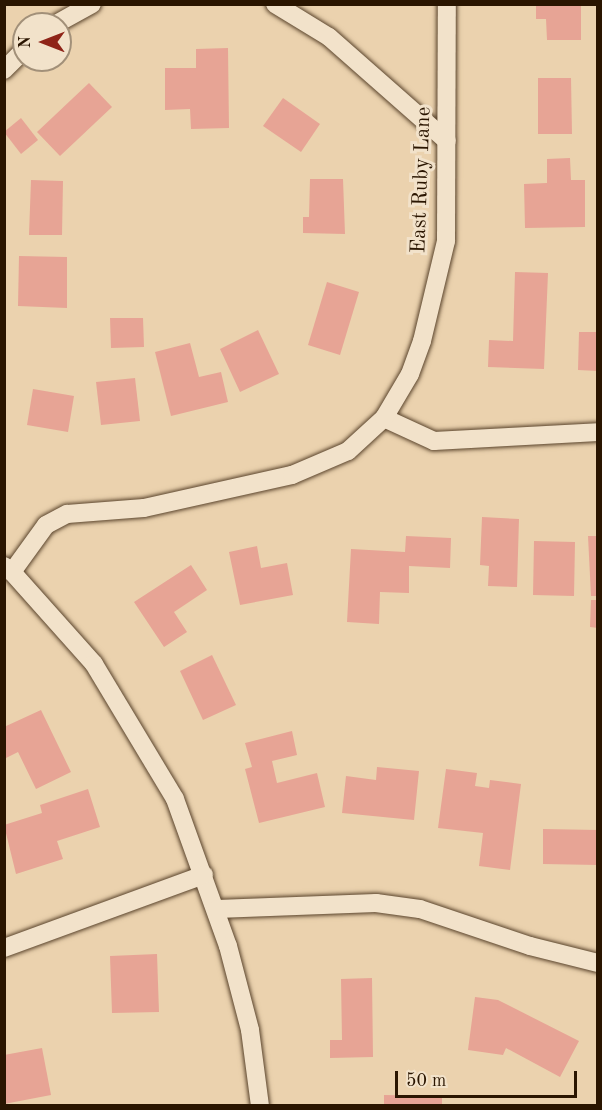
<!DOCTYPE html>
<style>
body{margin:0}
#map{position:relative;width:602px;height:1110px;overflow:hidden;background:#ebd2ae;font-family:"Old Standard TT",serif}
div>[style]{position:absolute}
.building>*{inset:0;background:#e7a495}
.roads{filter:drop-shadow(0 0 2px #5a442c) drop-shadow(0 0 2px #5a442c)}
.street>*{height:18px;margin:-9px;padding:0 9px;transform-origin:9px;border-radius:9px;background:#f2e2ca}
span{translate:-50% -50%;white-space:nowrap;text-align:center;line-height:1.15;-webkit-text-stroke:6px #f2e2ca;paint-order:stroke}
.street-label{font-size:21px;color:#2a1500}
.frame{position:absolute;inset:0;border:6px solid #2a1500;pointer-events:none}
.north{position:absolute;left:12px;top:12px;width:60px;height:60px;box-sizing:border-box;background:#f2e2ca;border:2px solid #a29079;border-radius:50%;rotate:270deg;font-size:16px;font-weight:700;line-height:24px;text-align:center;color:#2a1500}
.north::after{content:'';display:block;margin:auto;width:21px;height:27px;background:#8f2418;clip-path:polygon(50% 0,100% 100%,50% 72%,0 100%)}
.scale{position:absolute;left:395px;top:1071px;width:182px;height:27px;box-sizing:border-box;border:3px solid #2a1500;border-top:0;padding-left:8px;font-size:18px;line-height:21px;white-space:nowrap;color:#2a1500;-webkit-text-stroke:4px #f2e2ca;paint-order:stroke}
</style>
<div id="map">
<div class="building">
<div style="clip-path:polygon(536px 4px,581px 4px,581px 40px,547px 40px,546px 19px,536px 19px)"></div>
<div style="clip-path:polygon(228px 48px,229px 128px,191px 129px,190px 109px,165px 110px,165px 68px,196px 68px,196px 49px)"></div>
<div style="clip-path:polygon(538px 78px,571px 78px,572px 134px,538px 134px)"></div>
<div style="clip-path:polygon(89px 83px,112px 107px,60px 156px,37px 132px)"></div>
<div style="clip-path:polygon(283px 98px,320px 124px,301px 152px,263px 126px)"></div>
<div style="clip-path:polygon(21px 118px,38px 140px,21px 154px,4px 132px)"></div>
<div style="clip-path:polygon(570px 158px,571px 180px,585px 180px,585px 227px,525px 228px,524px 184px,547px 183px,547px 159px)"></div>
<div style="clip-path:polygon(310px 179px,343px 179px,345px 234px,303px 233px,303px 217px,309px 217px)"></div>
<div style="clip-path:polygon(31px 180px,63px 181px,62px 235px,29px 235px)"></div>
<div style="clip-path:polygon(19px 256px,67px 257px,67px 308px,18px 306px)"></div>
<div style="clip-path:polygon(515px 272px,548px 273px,544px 369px,488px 367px,489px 340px,513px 341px)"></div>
<div style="clip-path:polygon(327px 282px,359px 292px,340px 355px,308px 345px)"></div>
<div style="clip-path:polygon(110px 318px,143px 318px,144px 347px,111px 348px)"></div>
<div style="clip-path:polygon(258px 330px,279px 374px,240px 392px,220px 349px)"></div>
<div style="clip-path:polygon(579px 332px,598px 332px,598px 371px,578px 370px)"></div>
<div style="clip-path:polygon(190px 343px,199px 377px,221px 372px,228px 402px,171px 416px,155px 352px)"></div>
<div style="clip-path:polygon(135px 378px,140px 421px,101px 425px,96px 382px)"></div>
<div style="clip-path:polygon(33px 389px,74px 396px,68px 432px,27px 425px)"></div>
<div style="clip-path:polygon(482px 517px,519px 519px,517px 587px,488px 586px,489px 566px,480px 565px)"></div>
<div style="clip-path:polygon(406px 536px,451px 538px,450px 568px,409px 566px,409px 593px,380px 592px,379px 624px,347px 622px,351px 549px,405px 552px)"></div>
<div style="clip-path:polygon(588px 536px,598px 536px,598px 596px,591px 596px)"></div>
<div style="clip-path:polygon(534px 541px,575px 542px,574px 596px,533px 595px)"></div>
<div style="clip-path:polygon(257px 546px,261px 568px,287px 563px,293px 595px,240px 605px,229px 552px)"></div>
<div style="clip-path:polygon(191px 565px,207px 590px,174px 612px,187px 632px,164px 647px,134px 602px)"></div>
<div style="clip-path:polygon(591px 600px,598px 600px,598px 628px,590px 627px)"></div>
<div style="clip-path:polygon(212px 655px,236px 705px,203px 720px,180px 671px)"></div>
<div style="clip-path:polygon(41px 710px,71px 772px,36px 789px,18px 752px,6px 758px,4px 727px)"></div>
<div style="clip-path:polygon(292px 731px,297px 755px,272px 761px,277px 783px,317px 773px,325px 807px,259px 823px,245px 769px,252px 767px,245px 743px)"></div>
<div style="clip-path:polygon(377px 767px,419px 771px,414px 820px,342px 813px,346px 776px,376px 780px)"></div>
<div style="clip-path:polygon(446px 769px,477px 773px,475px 786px,489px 788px,490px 780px,521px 784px,510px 870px,479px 866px,483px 833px,438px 828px)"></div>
<div style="clip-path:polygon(88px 789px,100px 827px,57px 841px,63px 859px,16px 874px,4px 825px,42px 813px,40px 805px)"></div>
<div style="clip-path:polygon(543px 829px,598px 830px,598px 865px,543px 864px)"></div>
<div style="clip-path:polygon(157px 954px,159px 1012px,112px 1013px,110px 956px)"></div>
<div style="clip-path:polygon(372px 978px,373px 1057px,330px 1058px,330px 1040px,342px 1040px,341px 979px)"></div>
<div style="clip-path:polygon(475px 997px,498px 1000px,579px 1041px,560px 1077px,506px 1048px,503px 1055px,468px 1050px)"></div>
<div style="clip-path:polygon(42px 1048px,51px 1095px,4px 1104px,4px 1055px)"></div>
<div style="clip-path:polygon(384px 1095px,442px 1096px,442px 1106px,384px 1106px)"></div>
</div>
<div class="roads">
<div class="street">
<div style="left:275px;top:4px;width:63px;rotate:31.4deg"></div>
<div style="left:329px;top:37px;width:157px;rotate:41.4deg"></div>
<div style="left:56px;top:24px;width:41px;rotate:-29.1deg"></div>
<div style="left:4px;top:70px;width:28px;rotate:-45deg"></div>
<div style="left:384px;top:418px;width:55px;rotate:24.7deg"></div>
<div style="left:434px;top:441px;width:164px;rotate:-3.1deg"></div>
<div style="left:4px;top:566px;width:10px;rotate:37deg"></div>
<div style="left:12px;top:572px;width:58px;rotate:-54.1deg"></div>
<div style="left:46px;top:525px;width:24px;rotate:-28deg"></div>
<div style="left:67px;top:514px;width:77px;rotate:-4.5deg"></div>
<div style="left:144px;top:508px;width:152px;rotate:-12.6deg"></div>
<div style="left:292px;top:475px;width:61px;rotate:-23.2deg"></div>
<div style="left:348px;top:451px;width:49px;rotate:-42.5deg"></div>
<div style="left:384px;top:418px;width:51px;rotate:-59.4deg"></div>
<div style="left:410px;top:374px;width:35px;rotate:-70deg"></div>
<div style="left:422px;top:341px;width:103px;rotate:-76.5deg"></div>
<div style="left:446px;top:241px;width:237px;rotate:-89.8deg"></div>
<div style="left:12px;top:572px;width:123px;rotate:48.3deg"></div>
<div style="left:94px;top:664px;width:157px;rotate:59deg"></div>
<div style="left:175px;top:799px;width:156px;rotate:70.2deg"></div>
<div style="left:228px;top:946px;width:87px;rotate:75.3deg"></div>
<div style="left:250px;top:1030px;width:77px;rotate:82.5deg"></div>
<div style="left:217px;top:909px;width:159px;rotate:-2.2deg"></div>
<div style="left:376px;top:903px;width:44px;rotate:7.8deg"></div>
<div style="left:420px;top:909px;width:116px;rotate:18.6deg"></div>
<div style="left:530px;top:946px;width:70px;rotate:14deg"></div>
<div style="left:4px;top:948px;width:213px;rotate:-20.1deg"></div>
</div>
</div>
<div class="street-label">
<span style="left:422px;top:180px;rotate:-88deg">East Ruby Lane</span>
</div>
<div class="frame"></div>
<div class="north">N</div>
<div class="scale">50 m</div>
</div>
